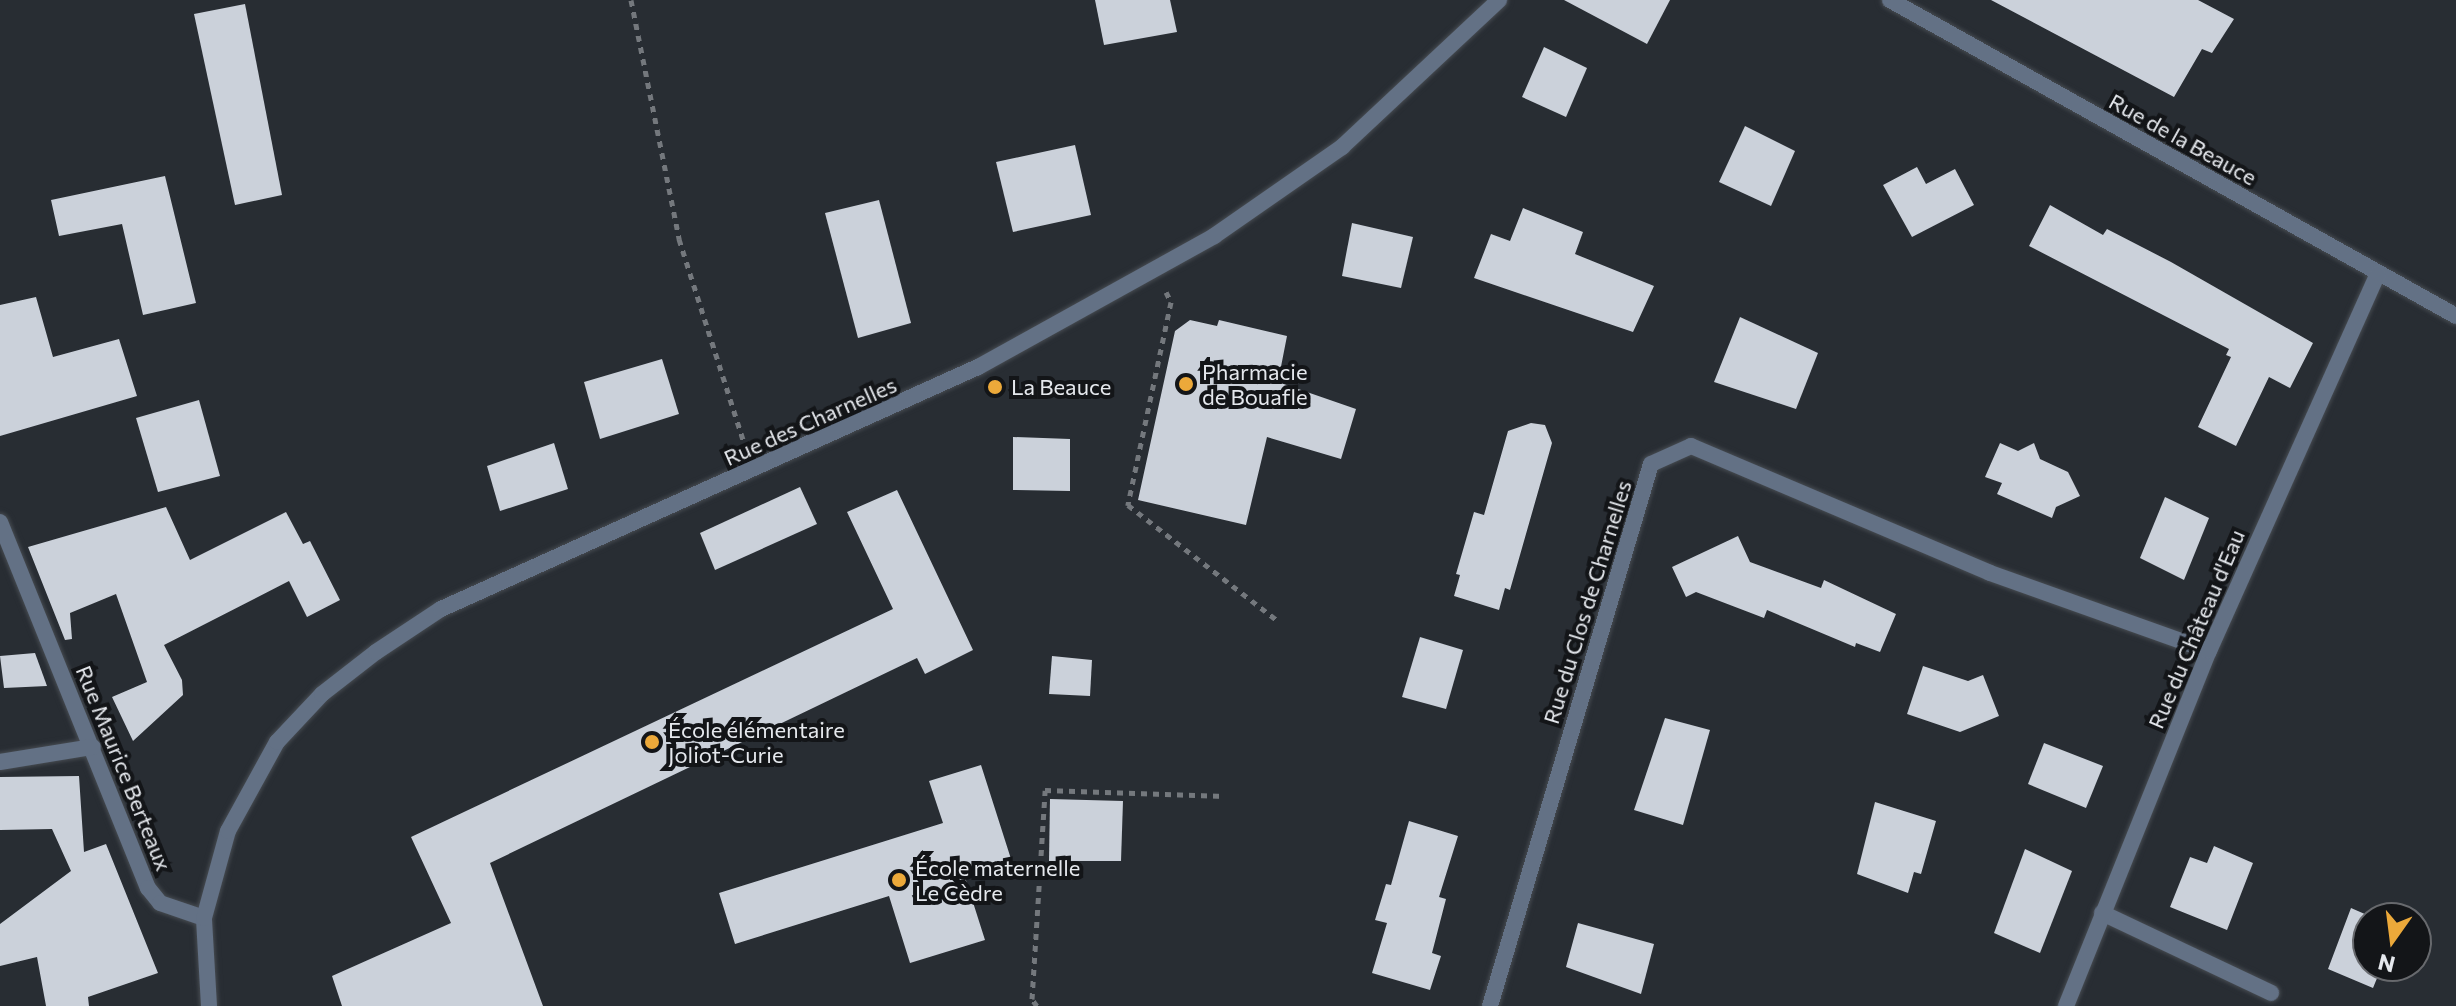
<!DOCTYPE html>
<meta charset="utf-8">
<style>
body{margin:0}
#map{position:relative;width:2456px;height:1006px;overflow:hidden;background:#282d33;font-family:Commissioner,sans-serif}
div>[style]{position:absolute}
.building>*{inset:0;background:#cbd1da}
.path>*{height:5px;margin-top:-2.5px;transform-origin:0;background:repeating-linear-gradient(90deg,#74787d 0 6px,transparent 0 12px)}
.roads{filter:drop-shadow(0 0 2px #464b51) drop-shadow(0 0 2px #464b51)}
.minor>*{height:16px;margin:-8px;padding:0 8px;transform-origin:8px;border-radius:8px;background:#637185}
.dots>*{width:22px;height:22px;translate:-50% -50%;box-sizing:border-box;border:4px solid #131518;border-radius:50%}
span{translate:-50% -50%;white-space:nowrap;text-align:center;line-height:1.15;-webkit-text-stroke:8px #131518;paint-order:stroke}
.street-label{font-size:22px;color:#e5e8ed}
.poi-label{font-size:22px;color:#e5e8ed}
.left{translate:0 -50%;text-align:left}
.north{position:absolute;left:2352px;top:902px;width:80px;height:80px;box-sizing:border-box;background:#131518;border:2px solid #67696d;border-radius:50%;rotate:194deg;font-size:22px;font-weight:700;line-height:32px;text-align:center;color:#e5e8ed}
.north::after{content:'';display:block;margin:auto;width:28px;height:36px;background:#eca93a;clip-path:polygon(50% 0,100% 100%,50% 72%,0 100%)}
</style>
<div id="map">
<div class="building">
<div style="clip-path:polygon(1095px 0,1170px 0,1177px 32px,1104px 45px)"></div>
<div style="clip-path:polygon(1564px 0,1670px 0,1647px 44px)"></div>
<div style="clip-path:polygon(1991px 0,2198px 0,2234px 19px,2212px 53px,2202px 49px,2174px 97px)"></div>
<div style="clip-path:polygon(245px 4px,282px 195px,235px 205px,194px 14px)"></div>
<div style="clip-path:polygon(1544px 47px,1587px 68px,1566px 117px,1522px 97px)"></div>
<div style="clip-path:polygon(1745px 126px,1795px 151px,1771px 206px,1719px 182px)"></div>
<div style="clip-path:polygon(1075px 145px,1091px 215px,1013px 232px,996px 162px)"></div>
<div style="clip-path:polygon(1917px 167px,1926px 184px,1955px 169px,1974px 205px,1912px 237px,1883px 185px)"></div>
<div style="clip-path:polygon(165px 176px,196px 303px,143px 315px,122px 224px,59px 236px,51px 200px)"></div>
<div style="clip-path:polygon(879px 200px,911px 323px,858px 338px,825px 213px)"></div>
<div style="clip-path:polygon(2050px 205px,2103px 235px,2107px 229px,2171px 262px,2313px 343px,2290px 388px,2269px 377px,2236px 446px,2198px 427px,2231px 357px,2226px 355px,2229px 349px,2029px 246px)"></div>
<div style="clip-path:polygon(1523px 208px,1583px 232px,1575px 254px,1654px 286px,1633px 332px,1474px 278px,1491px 234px,1510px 241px)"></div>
<div style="clip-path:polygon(1352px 223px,1413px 237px,1401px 288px,1342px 276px)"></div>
<div style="clip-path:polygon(36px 297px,53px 357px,119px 339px,137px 396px,0 436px,0 305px)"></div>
<div style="clip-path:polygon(1740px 317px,1818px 353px,1796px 409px,1714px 382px)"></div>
<div style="clip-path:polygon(1190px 320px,1217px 326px,1219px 320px,1287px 336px,1278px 382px,1356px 409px,1341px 459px,1267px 437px,1246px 525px,1138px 500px,1175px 331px)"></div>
<div style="clip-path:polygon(662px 359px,679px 414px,600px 439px,584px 382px)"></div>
<div style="clip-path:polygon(199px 400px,220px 476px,158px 492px,136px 418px)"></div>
<div style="clip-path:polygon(1531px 423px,1545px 425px,1552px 443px,1510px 590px,1505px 588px,1499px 610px,1454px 596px,1460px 575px,1456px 574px,1474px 512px,1484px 515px,1508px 431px)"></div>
<div style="clip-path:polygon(1013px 437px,1070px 439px,1070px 491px,1013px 490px)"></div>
<div style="clip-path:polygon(554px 443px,568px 489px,500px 511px,487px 466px)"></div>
<div style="clip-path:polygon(2000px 443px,2018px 451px,2034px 443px,2040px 459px,2068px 472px,2080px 496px,2056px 507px,2052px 518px,1997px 494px,2002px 483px,1985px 477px)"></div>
<div style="clip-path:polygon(800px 487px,817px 524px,715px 570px,700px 533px)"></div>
<div style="clip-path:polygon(897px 490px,973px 650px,925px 674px,917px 658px,490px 863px,543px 1006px,342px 1006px,332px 976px,451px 923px,411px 837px,893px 609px,847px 512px)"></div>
<div style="clip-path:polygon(2165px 497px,2209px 518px,2184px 580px,2140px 558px)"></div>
<div style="clip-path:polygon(166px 507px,190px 560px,286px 512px,303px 544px,310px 541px,340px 600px,307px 617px,289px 581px,164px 645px,182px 680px,183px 695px,133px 741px,112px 697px,147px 682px,116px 594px,70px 613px,72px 639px,65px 640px,28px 547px)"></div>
<div style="clip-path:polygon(1738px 536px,1750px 562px,1821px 588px,1824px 580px,1896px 614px,1880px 652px,1856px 643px,1855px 647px,1767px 610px,1764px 618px,1696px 592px,1686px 597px,1672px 567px)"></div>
<div style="clip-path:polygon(1420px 637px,1463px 650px,1446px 709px,1402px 697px)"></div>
<div style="clip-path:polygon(35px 653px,47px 686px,4px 688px,0 656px)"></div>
<div style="clip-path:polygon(1052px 656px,1092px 660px,1090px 696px,1049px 694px)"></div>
<div style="clip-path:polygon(1923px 666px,1968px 681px,1983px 675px,1999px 716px,1960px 732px,1907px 714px)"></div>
<div style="clip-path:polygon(1665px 718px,1710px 730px,1683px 825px,1634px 810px)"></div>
<div style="clip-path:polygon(2044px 743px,2103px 766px,2086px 808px,2028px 784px)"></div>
<div style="clip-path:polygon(981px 765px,1011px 859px,964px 874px,985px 940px,910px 963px,889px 896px,735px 944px,719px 893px,943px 823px,929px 781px)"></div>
<div style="clip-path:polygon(79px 776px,84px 852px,106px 844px,158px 973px,88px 997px,89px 1006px,46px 1006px,37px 957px,0 966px,0 924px,71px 871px,52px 829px,0 830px,0 777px)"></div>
<div style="clip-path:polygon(1050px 799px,1123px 801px,1121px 861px,1049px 861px)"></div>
<div style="clip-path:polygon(1875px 802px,1936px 821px,1921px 874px,1914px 872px,1908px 893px,1857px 874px)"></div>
<div style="clip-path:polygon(1409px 821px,1458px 836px,1439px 897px,1446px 899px,1432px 953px,1441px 956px,1430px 990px,1372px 973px,1387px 923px,1375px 920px,1386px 884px,1391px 885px)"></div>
<div style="clip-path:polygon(2214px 846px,2253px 863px,2227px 930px,2170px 907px,2190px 857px,2207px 863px)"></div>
<div style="clip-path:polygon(2025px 849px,2072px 871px,2040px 953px,1994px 933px)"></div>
<div style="clip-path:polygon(2351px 908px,2374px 918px,2368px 918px,2368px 966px,2382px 966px,2373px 988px,2328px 969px)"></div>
<div style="clip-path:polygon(1578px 923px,1654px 944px,1641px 994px,1566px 967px)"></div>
</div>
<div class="path">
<div style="left:631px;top:0;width:244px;rotate:78.6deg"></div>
<div style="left:679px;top:239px;width:214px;rotate:72.3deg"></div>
<div style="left:1166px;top:292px;width:11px;rotate:63deg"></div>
<div style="left:1171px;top:302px;width:208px;rotate:102deg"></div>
<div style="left:1128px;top:505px;width:188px;rotate:37.7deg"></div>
<div style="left:1037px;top:1006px;width:9px;rotate:-126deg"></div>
<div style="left:1032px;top:999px;width:209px;rotate:-86.4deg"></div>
<div style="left:1045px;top:790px;width:180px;rotate:1.9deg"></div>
</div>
<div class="roads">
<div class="minor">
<div style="left:1890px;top:0;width:648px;rotate:29.17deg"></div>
<div style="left:0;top:522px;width:395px;rotate:68deg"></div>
<div style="left:148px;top:888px;width:19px;rotate:51deg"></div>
<div style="left:160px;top:903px;width:46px;rotate:18.8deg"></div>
<div style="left:0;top:762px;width:94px;rotate:-9.2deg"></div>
<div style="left:2102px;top:913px;width:187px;rotate:25.3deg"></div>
<div style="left:209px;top:1006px;width:88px;rotate:-93.3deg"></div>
<div style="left:204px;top:918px;width:90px;rotate:-74.6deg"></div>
<div style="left:228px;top:831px;width:102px;rotate:-61.2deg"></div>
<div style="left:277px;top:742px;width:66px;rotate:-46.8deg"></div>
<div style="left:322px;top:694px;width:68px;rotate:-37.9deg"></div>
<div style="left:376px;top:652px;width:78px;rotate:-33.5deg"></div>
<div style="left:441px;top:609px;width:589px;rotate:-24.26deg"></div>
<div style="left:978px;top:367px;width:270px;rotate:-29deg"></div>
<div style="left:1214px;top:236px;width:156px;rotate:-34.8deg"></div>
<div style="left:1342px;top:147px;width:215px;rotate:-43.1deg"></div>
<div style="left:1490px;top:1006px;width:565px;rotate:-73.46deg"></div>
<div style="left:1651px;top:464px;width:44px;rotate:-24.2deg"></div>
<div style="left:1691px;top:446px;width:325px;rotate:23deg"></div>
<div style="left:1990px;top:573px;width:232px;rotate:19.6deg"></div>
<div style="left:2066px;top:1006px;width:383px;rotate:-68.1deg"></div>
<div style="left:2209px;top:651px;width:413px;rotate:-65.9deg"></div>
</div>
</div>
<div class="dots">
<div style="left:1186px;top:384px;background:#eca93a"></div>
<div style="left:995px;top:387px;background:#eca93a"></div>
<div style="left:652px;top:742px;background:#eca93a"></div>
<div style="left:899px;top:880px;background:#eca93a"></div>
</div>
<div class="street-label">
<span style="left:2183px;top:139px;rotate:29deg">Rue de la Beauce</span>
<span style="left:810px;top:421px;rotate:-24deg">Rue des Charnelles</span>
<span style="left:1587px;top:602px;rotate:-73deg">Rue du Clos de Charnelles</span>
<span style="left:2196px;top:629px;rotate:-67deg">Rue du Château d'Eau</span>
<span style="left:124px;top:768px;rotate:68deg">Rue Maurice Berteaux</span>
</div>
<div class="poi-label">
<span class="left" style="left:1202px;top:384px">Pharmacie<br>de Bouafle</span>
<span class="left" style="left:1011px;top:387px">La Beauce</span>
<span class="left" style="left:668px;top:742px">École élémentaire<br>Joliot-Curie</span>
<span class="left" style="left:915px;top:880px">École maternelle<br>Le Cèdre</span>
</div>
<div class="north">N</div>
</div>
